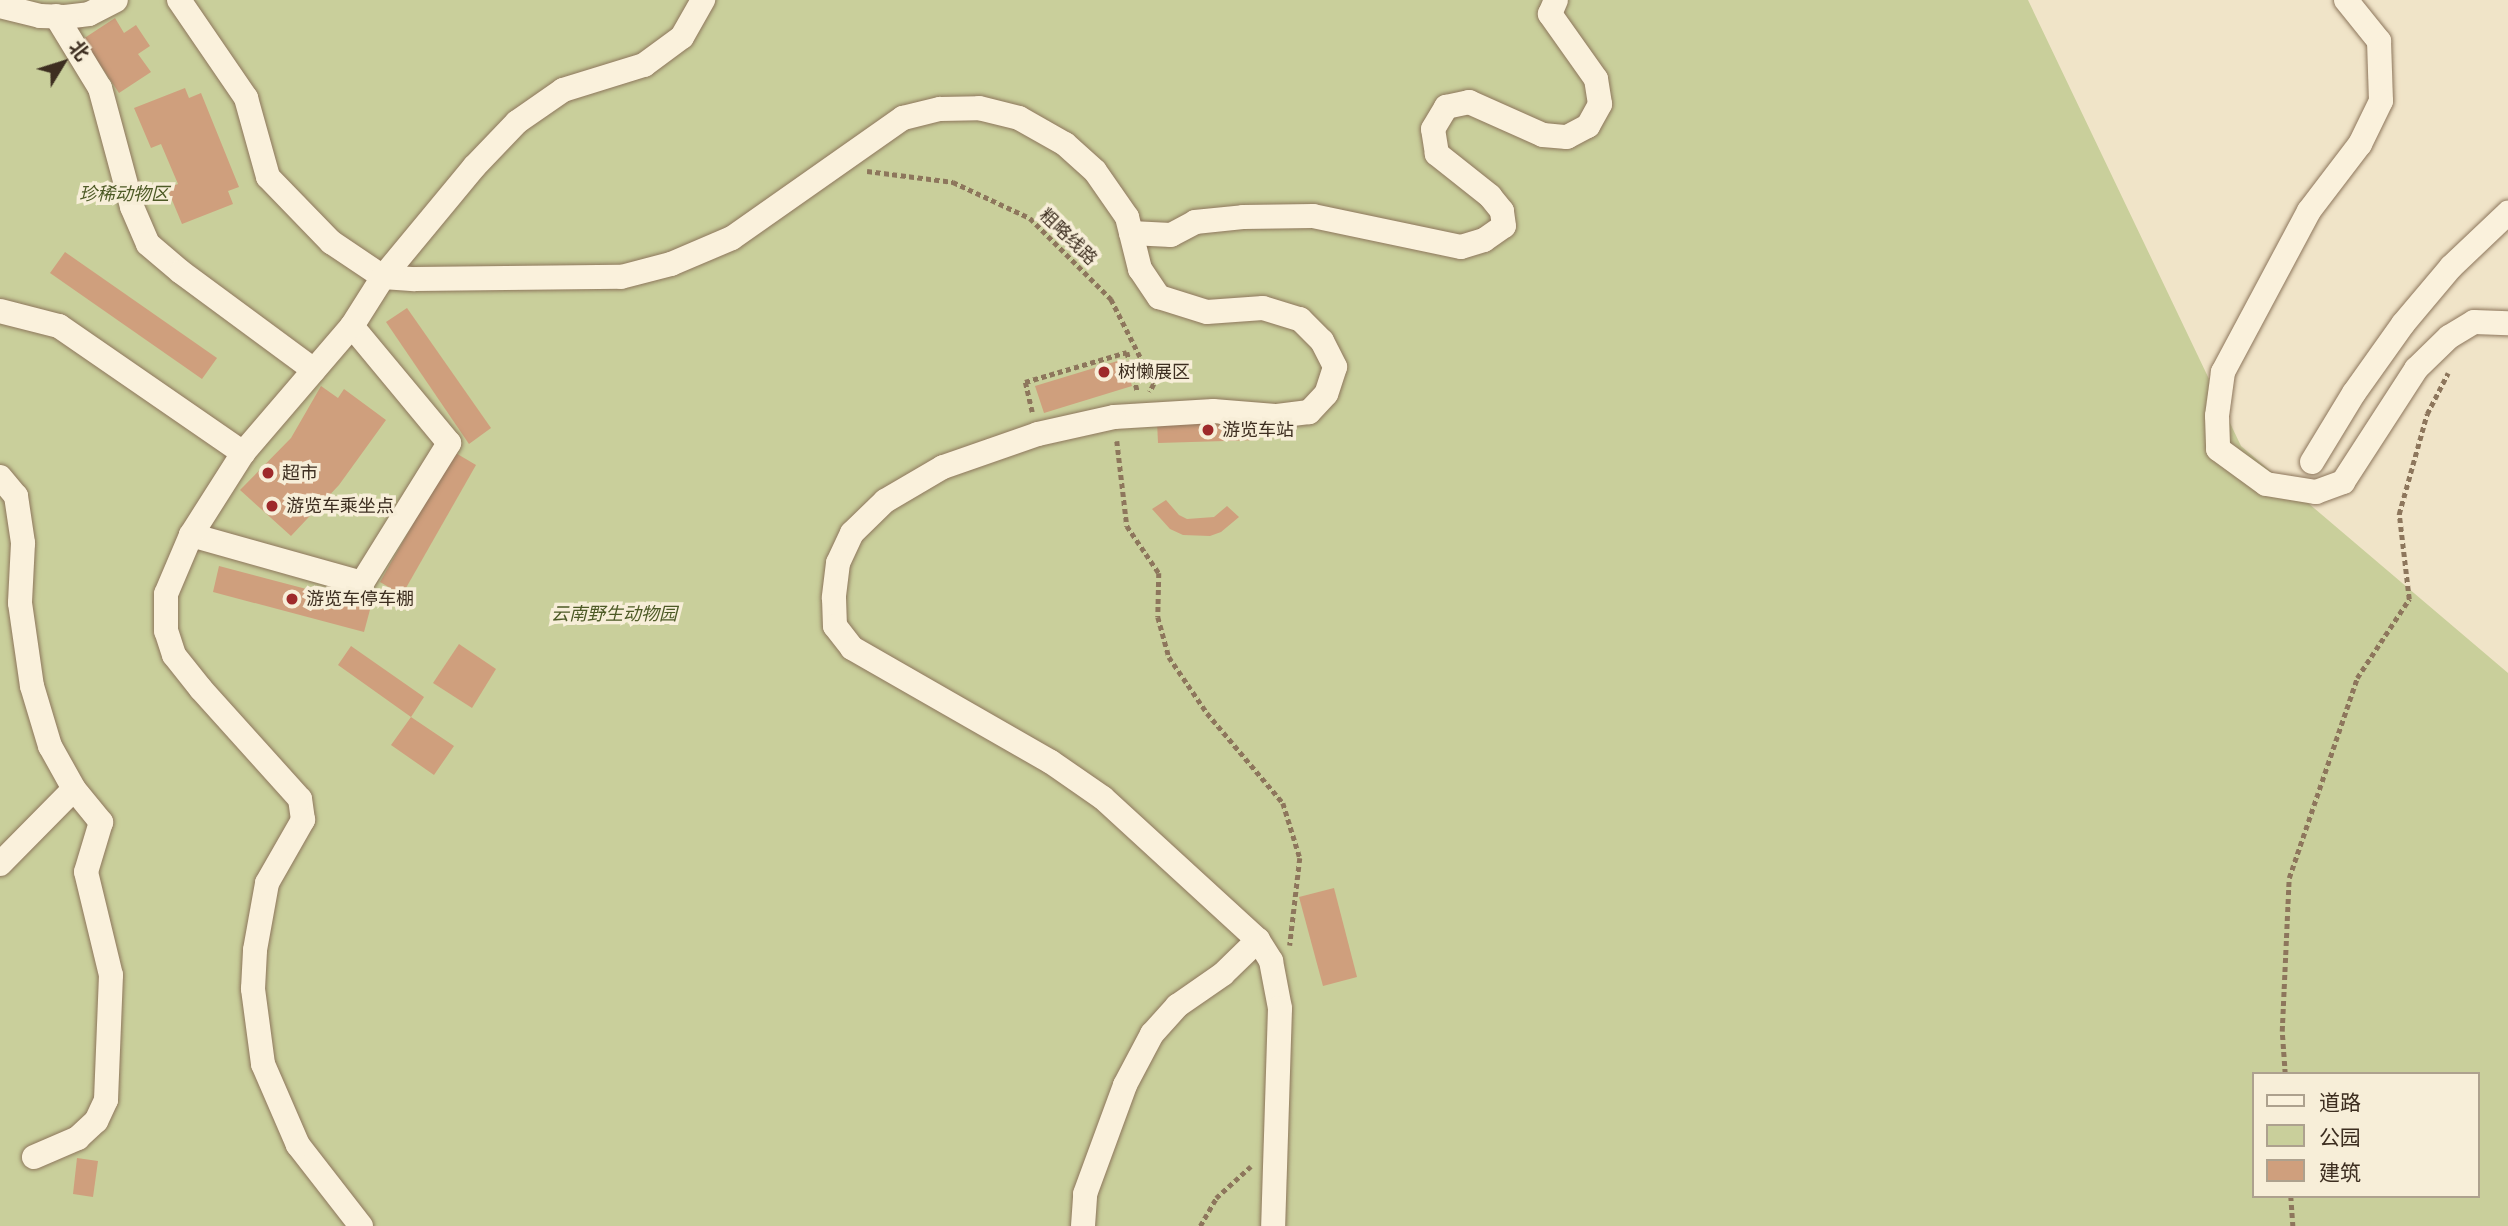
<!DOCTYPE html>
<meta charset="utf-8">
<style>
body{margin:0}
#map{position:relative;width:2508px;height:1226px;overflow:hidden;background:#f0e4c8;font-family:Merriweather,"Noto Sans SC",serif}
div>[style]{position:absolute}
.green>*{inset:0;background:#c9cf9b}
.building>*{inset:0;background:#cf9f7d}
.path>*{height:4.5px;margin-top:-2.25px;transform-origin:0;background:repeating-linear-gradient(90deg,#8d765c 0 5px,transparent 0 8.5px)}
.roads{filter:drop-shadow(0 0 2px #8d765c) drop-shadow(0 0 2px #8d765c)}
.minor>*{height:24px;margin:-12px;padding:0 12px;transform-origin:12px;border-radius:12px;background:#faf1dc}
.dots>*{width:19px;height:19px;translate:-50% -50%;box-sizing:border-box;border:4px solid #f7eed8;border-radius:50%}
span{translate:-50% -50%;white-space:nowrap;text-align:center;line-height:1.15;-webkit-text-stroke:7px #f7eed8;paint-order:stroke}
.park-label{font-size:18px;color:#4d5a26;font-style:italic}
.street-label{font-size:18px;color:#3d2e20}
.poi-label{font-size:18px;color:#3d2e20}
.left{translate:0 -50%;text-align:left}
.legend{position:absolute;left:2252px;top:1072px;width:228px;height:126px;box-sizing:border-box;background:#f7eed8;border:2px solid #ada18e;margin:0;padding:9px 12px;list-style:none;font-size:21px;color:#3d2e20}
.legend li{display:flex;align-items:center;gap:14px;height:35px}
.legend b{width:35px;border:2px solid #ada18e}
.north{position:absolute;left:28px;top:28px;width:70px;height:70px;-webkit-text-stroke:5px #f7eed8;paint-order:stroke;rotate:52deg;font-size:19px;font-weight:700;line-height:28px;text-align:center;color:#3d2e20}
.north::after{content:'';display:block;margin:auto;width:24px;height:32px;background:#3d2e20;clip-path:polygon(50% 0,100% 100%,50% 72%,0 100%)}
</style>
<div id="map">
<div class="green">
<div style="clip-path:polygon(evenodd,0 0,2028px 0,2241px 446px,2508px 673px,2508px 1226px,0 1226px,0 0,2254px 1074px,2478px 1074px,2478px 1196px,2254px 1196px,2254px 1074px)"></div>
</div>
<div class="building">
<div style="clip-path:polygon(115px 18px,124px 33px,136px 25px,150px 46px,138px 54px,151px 72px,119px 93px,83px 39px)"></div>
<div style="clip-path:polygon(185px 88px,189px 98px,201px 93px,239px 187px,228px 191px,233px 204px,182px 224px,167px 188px,178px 184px,161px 144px,151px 148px,134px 108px)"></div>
<div style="clip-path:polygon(65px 252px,217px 358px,202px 379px,50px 273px)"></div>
<div style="clip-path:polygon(407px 308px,491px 428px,469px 444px,386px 322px)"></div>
<div style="clip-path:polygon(1124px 359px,1132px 386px,1044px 413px,1035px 386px)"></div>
<div style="clip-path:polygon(321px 386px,338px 398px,344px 389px,386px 420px,339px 485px,291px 536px,240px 490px,291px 438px)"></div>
<div style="clip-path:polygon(1257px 417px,1258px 440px,1158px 443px,1157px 421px)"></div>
<div style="clip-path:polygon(454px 452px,476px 465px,402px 595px,380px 582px)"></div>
<div style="clip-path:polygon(1166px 500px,1179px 515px,1187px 519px,1214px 517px,1227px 506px,1239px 517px,1221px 532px,1210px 536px,1183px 535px,1170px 529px,1152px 509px)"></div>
<div style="clip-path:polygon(219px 566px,371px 606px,364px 632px,213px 592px)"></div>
<div style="clip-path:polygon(459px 644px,496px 669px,472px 708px,433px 683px)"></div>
<div style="clip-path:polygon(351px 646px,424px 697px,411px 717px,454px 746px,434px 775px,391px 745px,411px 717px,338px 665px)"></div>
<div style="clip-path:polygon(1334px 888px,1357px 977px,1323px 986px,1299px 897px)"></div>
<div style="clip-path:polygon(77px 1158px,98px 1161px,93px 1197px,73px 1194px)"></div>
</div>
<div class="path">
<div style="left:867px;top:171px;width:87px;rotate:7.3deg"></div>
<div style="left:953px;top:182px;width:85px;rotate:25.1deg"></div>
<div style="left:1030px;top:218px;width:115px;rotate:45deg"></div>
<div style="left:1111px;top:299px;width:95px;rotate:63.2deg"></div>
<div style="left:1154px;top:384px;width:9px;rotate:117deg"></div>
<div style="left:1032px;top:412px;width:31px;rotate:-103deg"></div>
<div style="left:1025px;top:382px;width:106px;rotate:-16.4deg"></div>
<div style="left:1127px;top:352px;width:42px;rotate:75deg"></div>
<div style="left:1117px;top:441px;width:86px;rotate:83.3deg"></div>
<div style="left:1127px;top:526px;width:57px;rotate:55.8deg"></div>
<div style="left:1159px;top:573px;width:44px;rotate:91.3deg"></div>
<div style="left:1158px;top:617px;width:41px;rotate:74.6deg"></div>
<div style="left:1169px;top:657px;width:68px;rotate:55.8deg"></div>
<div style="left:1207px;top:713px;width:118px;rotate:49.8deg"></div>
<div style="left:1283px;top:803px;width:58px;rotate:72.8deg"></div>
<div style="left:1300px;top:858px;width:88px;rotate:96.6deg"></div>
<div style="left:2285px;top:1074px;width:43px;rotate:-94deg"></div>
<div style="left:2282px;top:1031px;width:153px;rotate:-87.4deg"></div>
<div style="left:2289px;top:878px;width:211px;rotate:-71.2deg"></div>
<div style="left:2357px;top:678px;width:95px;rotate:-56.6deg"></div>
<div style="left:2409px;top:599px;width:86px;rotate:-96.7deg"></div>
<div style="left:2399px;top:514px;width:104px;rotate:-74.4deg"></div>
<div style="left:2427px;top:414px;width:46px;rotate:-62.9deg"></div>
<div style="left:2291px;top:1196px;width:30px;rotate:86deg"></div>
<div style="left:1200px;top:1226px;width:32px;rotate:-60deg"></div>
<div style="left:1216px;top:1198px;width:47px;rotate:-42.4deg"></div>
</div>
<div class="roads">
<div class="minor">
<div style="left:179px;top:0;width:119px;rotate:55.6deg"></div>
<div style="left:246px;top:98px;width:82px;rotate:74.4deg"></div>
<div style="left:268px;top:177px;width:91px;rotate:45.9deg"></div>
<div style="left:331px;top:242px;width:63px;rotate:33.9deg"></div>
<div style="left:383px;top:277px;width:32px;rotate:4deg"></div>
<div style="left:415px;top:279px;width:206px;rotate:-0.6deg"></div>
<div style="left:621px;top:277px;width:52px;rotate:-14.6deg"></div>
<div style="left:671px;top:264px;width:66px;rotate:-23.1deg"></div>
<div style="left:732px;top:238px;width:209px;rotate:-35.1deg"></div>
<div style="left:903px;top:118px;width:38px;rotate:-14deg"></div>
<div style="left:940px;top:109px;width:39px;rotate:-1deg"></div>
<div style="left:979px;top:108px;width:41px;rotate:14deg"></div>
<div style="left:1019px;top:118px;width:53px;rotate:29.5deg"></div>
<div style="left:1065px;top:144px;width:40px;rotate:42deg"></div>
<div style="left:1095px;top:171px;width:56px;rotate:55.2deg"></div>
<div style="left:1127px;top:217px;width:54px;rotate:76deg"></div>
<div style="left:1140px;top:269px;width:34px;rotate:56deg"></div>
<div style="left:1159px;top:297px;width:50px;rotate:17.4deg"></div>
<div style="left:1207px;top:312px;width:56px;rotate:-4.1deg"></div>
<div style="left:1263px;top:308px;width:39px;rotate:17deg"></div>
<div style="left:1300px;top:319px;width:31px;rotate:45deg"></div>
<div style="left:1322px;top:341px;width:29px;rotate:63deg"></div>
<div style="left:1335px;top:367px;width:28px;rotate:108deg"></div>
<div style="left:1326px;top:394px;width:25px;rotate:133deg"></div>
<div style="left:1309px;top:412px;width:34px;rotate:173deg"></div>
<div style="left:1275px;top:416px;width:62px;rotate:-175.4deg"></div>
<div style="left:1213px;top:411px;width:99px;rotate:176.5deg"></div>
<div style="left:1114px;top:417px;width:78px;rotate:167.4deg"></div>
<div style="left:1038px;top:434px;width:101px;rotate:160.8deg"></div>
<div style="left:943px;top:467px;width:67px;rotate:149.6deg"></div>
<div style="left:885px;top:501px;width:46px;rotate:135.9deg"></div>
<div style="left:852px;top:533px;width:33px;rotate:115deg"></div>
<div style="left:838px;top:563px;width:35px;rotate:97deg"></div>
<div style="left:834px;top:598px;width:28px;rotate:88deg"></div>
<div style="left:835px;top:626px;width:28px;rotate:52deg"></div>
<div style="left:852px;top:648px;width:229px;rotate:29.8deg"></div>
<div style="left:1051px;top:762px;width:63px;rotate:34.7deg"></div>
<div style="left:1103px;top:798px;width:210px;rotate:42.5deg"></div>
<div style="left:1258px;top:940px;width:25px;rotate:58deg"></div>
<div style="left:1271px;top:961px;width:48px;rotate:79.2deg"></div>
<div style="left:1280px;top:1008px;width:218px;rotate:91.8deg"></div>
<div style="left:2346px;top:0;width:53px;rotate:51.2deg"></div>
<div style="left:2379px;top:41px;width:60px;rotate:88.1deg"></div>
<div style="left:2381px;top:101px;width:48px;rotate:116deg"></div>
<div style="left:2360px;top:144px;width:84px;rotate:127.3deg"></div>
<div style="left:2309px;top:211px;width:183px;rotate:118.1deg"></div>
<div style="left:2223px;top:372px;width:44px;rotate:97.8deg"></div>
<div style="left:2217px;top:416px;width:33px;rotate:88deg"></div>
<div style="left:2218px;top:449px;width:59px;rotate:36.1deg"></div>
<div style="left:2266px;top:484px;width:51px;rotate:9.1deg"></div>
<div style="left:2316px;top:492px;width:29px;rotate:-20deg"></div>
<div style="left:2343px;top:482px;width:135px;rotate:-57.1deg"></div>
<div style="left:2416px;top:369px;width:46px;rotate:-44.1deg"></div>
<div style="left:2449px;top:337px;width:29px;rotate:-31deg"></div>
<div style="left:2474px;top:322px;width:34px;rotate:2deg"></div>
<div style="left:0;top:6px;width:41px;rotate:14deg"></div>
<div style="left:40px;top:16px;width:25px;rotate:2deg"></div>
<div style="left:65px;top:17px;width:24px;rotate:-7deg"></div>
<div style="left:89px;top:14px;width:30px;rotate:-27deg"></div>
<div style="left:56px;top:16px;width:84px;rotate:58.6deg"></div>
<div style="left:100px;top:88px;width:123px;rotate:74.9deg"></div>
<div style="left:132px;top:207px;width:40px;rotate:66.6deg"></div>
<div style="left:148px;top:244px;width:43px;rotate:40.3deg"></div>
<div style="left:181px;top:272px;width:165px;rotate:36.4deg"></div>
<div style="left:1131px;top:233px;width:40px;rotate:2.9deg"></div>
<div style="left:1171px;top:235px;width:27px;rotate:-28deg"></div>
<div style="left:1195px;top:222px;width:48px;rotate:-5.9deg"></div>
<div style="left:1243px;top:217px;width:70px;rotate:-0.8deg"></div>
<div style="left:1313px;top:216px;width:151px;rotate:11.8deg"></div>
<div style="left:1461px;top:247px;width:24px;rotate:-17deg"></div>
<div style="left:1484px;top:240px;width:24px;rotate:-35deg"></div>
<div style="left:1504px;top:226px;width:15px;rotate:-98deg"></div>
<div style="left:1502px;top:211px;width:19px;rotate:-129deg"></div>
<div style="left:1490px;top:196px;width:68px;rotate:-141.6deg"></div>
<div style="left:1437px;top:154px;width:25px;rotate:-99deg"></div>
<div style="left:1433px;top:129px;width:26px;rotate:-59deg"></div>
<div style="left:1446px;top:107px;width:24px;rotate:-12deg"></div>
<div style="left:1469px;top:102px;width:81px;rotate:24deg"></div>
<div style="left:1543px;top:135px;width:24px;rotate:5deg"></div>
<div style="left:1567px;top:137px;width:24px;rotate:-28deg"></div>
<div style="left:1588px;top:126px;width:25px;rotate:-61deg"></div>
<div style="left:1600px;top:104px;width:25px;rotate:-99deg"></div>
<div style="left:1596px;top:79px;width:80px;rotate:-125.3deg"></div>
<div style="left:1550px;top:14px;width:15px;rotate:-67deg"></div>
<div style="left:0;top:311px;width:61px;rotate:14.3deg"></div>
<div style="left:59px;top:326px;width:224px;rotate:34.6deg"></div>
<div style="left:2312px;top:462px;width:81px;rotate:-58.7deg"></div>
<div style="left:2354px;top:393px;width:85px;rotate:-54.6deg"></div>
<div style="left:2403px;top:324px;width:75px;rotate:-49.9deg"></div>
<div style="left:2451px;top:267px;width:79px;rotate:-43.5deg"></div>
<div style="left:0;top:477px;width:25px;rotate:50deg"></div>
<div style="left:16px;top:496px;width:48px;rotate:81.5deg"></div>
<div style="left:23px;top:543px;width:60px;rotate:92.9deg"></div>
<div style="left:20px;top:603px;width:84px;rotate:81.8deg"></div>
<div style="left:32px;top:686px;width:63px;rotate:73.3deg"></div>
<div style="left:50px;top:746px;width:49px;rotate:60.8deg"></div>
<div style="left:74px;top:789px;width:43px;rotate:50.7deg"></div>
<div style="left:101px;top:822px;width:52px;rotate:106.7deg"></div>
<div style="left:86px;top:872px;width:106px;rotate:76.4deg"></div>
<div style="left:111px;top:975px;width:125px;rotate:92.3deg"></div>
<div style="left:106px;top:1100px;width:23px;rotate:115deg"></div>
<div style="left:96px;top:1121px;width:25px;rotate:137deg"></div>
<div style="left:78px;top:1138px;width:48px;rotate:156.6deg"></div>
<div style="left:191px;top:535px;width:178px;rotate:15.7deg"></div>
<div style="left:362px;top:583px;width:165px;rotate:-58.1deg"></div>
<div style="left:449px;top:443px;width:152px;rotate:-129.7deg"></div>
<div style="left:0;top:864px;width:105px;rotate:-45.4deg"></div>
<div style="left:361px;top:1226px;width:103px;rotate:-127.9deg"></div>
<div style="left:298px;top:1145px;width:88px;rotate:-113.4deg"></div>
<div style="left:263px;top:1064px;width:76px;rotate:-97.6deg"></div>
<div style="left:253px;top:989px;width:39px;rotate:-87deg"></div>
<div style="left:255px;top:950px;width:68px;rotate:-79.8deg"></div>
<div style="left:267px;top:883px;width:73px;rotate:-60.3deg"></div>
<div style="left:303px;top:820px;width:21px;rotate:-98deg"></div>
<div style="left:300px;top:799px;width:148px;rotate:-132deg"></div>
<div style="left:201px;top:689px;width:43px;rotate:-128.5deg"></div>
<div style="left:174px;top:655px;width:25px;rotate:-108deg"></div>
<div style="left:166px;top:631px;width:37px;rotate:-90deg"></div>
<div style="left:166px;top:594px;width:64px;rotate:-67deg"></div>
<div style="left:191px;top:535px;width:97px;rotate:-57.6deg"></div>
<div style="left:243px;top:453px;width:167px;rotate:-49.4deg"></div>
<div style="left:352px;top:326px;width:58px;rotate:-57.7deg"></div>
<div style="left:383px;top:277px;width:143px;rotate:-50.4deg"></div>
<div style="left:474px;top:167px;width:62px;rotate:-46.3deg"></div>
<div style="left:517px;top:122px;width:56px;rotate:-34.8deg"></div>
<div style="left:563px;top:90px;width:85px;rotate:-17.2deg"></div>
<div style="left:644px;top:65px;width:47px;rotate:-36.4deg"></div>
<div style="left:682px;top:37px;width:43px;rotate:-60.4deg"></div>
<div style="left:1083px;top:1226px;width:32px;rotate:-86deg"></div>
<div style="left:1085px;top:1194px;width:116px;rotate:-69.8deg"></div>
<div style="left:1125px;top:1085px;width:58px;rotate:-62.1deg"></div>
<div style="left:1152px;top:1034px;width:38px;rotate:-48deg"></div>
<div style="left:1177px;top:1006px;width:56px;rotate:-34.8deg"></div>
<div style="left:1223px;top:974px;width:49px;rotate:-44.2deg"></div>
</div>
</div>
<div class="dots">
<div style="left:1104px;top:372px;background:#9e2a2b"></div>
<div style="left:1208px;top:430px;background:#9e2a2b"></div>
<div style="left:268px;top:473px;background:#9e2a2b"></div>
<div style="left:272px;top:506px;background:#9e2a2b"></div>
<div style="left:292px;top:599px;background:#9e2a2b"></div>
</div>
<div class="park-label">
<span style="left:124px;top:194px">珍稀动物区</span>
<span style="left:614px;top:614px">云南野生动物园</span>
</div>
<div class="street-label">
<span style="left:1068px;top:237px;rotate:44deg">粗略线路</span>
</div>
<div class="poi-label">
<span class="left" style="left:1118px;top:372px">树懒展区</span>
<span class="left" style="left:1222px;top:430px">游览车站</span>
<span class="left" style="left:282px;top:473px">超市</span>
<span class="left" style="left:286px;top:506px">游览车乘坐点</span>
<span class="left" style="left:306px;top:599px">游览车停车棚</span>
</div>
<ul class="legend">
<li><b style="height:9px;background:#faf1dc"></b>道路</li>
<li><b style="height:19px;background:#c9cf9b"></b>公园</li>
<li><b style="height:19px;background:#cf9f7d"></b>建筑</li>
</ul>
<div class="north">北</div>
</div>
